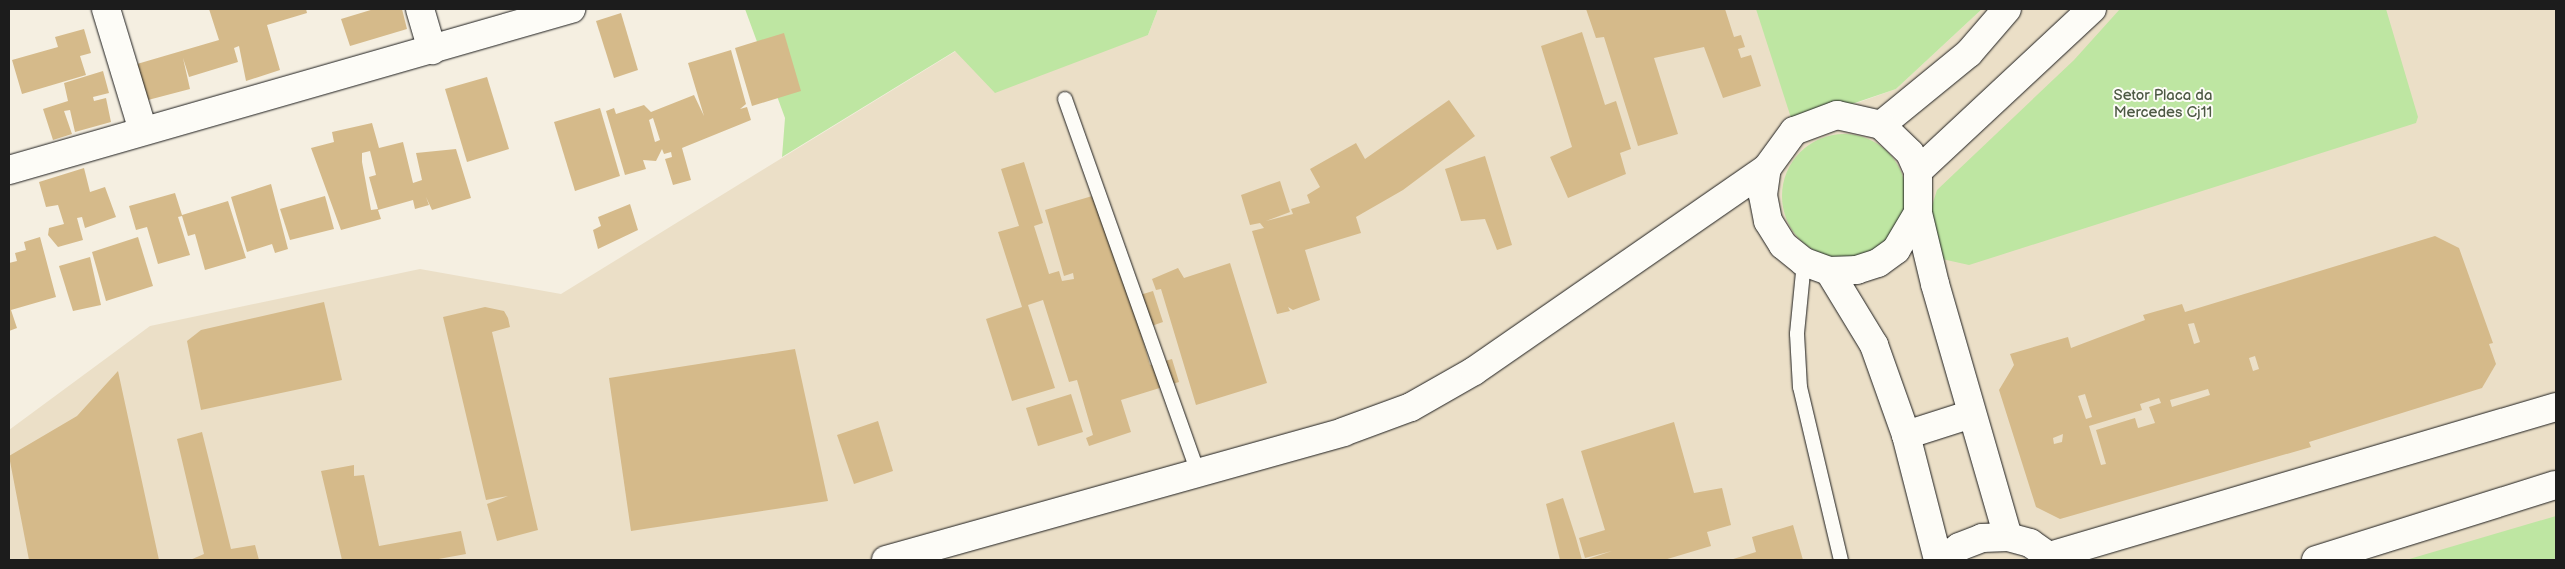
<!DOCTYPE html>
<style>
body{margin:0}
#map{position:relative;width:2565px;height:569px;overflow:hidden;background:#f5efe1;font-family:"Balsamiq Sans",sans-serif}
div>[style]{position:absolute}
.built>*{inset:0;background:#ebdfc7}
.green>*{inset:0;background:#bee6a2}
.round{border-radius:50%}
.building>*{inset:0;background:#d5ba8a}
.roads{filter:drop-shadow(0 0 1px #1c1c1c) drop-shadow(0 0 1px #1c1c1c)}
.lane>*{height:14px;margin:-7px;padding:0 7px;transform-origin:7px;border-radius:7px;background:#fdfcf7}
.street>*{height:28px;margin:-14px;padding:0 14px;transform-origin:14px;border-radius:14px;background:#fdfcf7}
.secondary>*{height:28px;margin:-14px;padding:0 14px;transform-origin:14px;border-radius:14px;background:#fdfcf7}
span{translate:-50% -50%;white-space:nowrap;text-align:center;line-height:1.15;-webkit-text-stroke:4px #fdfcf7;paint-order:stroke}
.park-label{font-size:15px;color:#4d5944}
.frame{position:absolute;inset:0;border:10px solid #1c1c1c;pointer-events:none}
</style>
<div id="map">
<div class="built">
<div style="clip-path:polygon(1158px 9px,1758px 9px,1798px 124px,1896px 89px,1982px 9px,2556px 9px,2556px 560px,9px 560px,9px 430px,150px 326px,420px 269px,561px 294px,956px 51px,1148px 35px)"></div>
</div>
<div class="green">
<div style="clip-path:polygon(745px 9px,1158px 9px,1148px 35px,995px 93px,955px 51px,782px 157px,785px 118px)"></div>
<div style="clip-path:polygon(1756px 9px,1982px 9px,1896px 89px,1793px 124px)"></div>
<div style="clip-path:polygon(2120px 9px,2386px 9px,2418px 117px,2416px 123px,1969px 265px,1942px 259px,1931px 209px,1937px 190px,2074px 60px)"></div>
<div class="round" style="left:1782px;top:134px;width:124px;height:124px"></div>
<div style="clip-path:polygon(2556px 516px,2556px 560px,2406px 560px)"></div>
</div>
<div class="building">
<div style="clip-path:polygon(209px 9px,306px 9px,307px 13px,267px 25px,280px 70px,246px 81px,239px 46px,234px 48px,238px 62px,189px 77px,183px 58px,190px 89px,148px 100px,137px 64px,219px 40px)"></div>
<div style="clip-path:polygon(374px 9px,402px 9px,407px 29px,350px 46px,341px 19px)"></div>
<div style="clip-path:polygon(1586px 9px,1725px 9px,1734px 37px,1741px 35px,1745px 47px,1738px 49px,1741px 58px,1751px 55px,1761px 86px,1723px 98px,1704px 47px,1654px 58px,1678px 134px,1638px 146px,1604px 37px,1596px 38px)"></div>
<div style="clip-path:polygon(621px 13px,638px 70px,614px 78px,596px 21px)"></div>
<div style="clip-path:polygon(84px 29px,91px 53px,80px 56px,86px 75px,22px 94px,12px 60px,58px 47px,55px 37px)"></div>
<div style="clip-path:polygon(1582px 32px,1605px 105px,1616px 101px,1631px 149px,1620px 153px,1626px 174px,1568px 198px,1550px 157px,1572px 147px,1541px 46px)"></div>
<div style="clip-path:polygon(784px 33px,801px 91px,752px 106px,735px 48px)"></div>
<div style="clip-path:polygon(evenodd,731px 50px,746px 104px,740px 109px,747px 107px,751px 120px,682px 148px,691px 180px,673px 185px,665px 159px,672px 157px,671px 152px,664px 154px,662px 149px,656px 161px,643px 160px,646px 169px,625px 175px,606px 111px,614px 108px,616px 114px,644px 105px,651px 112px,694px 95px,704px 116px,688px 63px,731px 50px,653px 118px,660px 140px,655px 142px,649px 120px,653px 118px)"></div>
<div style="clip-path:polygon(103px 71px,109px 93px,93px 97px,94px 101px,106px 98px,111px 122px,75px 132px,70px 110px,64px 111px,72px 134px,53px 140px,43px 109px,68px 101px,64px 83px)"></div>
<div style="clip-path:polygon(487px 77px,509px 149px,467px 162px,445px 89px)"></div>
<div style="clip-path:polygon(1449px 100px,1475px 136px,1403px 190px,1356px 217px,1361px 233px,1305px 250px,1320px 300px,1293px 310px,1288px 307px,1290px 311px,1277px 314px,1252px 231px,1264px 228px,1260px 223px,1250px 225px,1241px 195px,1280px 181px,1290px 212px,1266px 221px,1293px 214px,1291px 209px,1310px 203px,1307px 195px,1320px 187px,1310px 169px,1356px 143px,1365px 159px)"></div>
<div style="clip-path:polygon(600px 108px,620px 176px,575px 191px,554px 122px)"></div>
<div style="clip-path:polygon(evenodd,372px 123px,379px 148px,403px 142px,413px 183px,422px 180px,416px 153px,456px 149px,471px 198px,432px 210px,426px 197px,429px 205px,415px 209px,413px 200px,378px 210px,381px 219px,341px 230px,311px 148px,334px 142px,332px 132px,372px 123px,370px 151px,376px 175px,369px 177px,378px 209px,371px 210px,362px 162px,362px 153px,370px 151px)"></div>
<div style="clip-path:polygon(1485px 156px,1512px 245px,1497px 250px,1485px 219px,1461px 221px,1445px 169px)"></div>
<div style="clip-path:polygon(1024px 162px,1043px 223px,1034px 226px,1049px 274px,1059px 271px,1062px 281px,1074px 279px,1073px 273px,1064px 276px,1045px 210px,1099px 194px,1130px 298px,1153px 291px,1163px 322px,1140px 330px,1150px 365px,1172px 359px,1179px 382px,1121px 400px,1131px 432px,1089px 446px,1086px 438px,1093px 435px,1077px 380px,1069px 382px,1043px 300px,1028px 305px,1055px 388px,1012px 401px,986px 319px,1022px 307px,998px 232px,1019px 226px,1001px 169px)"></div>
<div style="clip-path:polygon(84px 168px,90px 192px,105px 187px,116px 217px,85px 228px,82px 217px,77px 218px,83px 240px,58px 247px,48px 235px,49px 228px,64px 224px,58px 205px,46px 207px,39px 182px)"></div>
<div style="clip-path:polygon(271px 184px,288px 249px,275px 253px,272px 244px,247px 252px,231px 197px)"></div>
<div style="clip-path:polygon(175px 193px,182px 215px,228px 201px,246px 258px,205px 270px,195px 234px,188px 236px,182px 216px,178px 217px,190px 255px,158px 264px,147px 227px,136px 230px,129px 206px)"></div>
<div style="clip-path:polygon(325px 196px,334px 229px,290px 240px,280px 209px)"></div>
<div style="clip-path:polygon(630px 204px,638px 230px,598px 249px,593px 230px,601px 226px,598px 217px)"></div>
<div style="clip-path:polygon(evenodd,2435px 236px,2459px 248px,2493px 343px,2489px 344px,2496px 364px,2482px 388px,2309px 442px,2311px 447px,2060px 519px,2036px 507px,1999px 390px,2014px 365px,2010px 354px,2068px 337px,2071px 348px,2145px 320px,2143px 315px,2182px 304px,2185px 312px,2435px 236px,2194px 323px,2200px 342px,2194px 344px,2188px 324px,2194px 323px,2435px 236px,2255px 356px,2259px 369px,2253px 371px,2249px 358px,2255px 356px,2435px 236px,2208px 389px,2210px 395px,2172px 407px,2170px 400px,2208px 389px,2435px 236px,2085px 394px,2092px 417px,2086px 419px,2078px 396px,2085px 394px,2435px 236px,2159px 398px,2161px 403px,2149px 407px,2155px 423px,2138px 428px,2135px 418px,2096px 430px,2106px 464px,2101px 465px,2089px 426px,2142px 410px,2140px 404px,2159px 398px,2435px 236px,2063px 434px,2062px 442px,2054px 444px,2053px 438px,2063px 434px)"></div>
<div style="clip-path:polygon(40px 237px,56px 297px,11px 310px,17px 328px,9px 331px,9px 263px,17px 261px,15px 253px,26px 250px,24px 242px)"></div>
<div style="clip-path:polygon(138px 237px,153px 286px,106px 301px,92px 252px)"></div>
<div style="clip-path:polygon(90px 257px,101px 305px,73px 311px,59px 266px)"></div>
<div style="clip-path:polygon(1230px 263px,1267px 383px,1196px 405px,1161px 289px,1156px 290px,1152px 279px,1178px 268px,1184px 278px)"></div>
<div style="clip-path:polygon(324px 302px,342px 380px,201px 410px,187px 341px,201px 330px)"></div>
<div style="clip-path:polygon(485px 307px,504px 311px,508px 318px,510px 327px,492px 332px,538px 530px,497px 541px,487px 504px,508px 496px,486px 500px,443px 317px)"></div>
<div style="clip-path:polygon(795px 349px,828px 501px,631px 531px,609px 378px)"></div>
<div style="clip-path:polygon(118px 371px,159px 560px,29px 560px,9px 456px,77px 416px)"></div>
<div style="clip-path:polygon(1071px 394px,1083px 432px,1038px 446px,1026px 408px)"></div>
<div style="clip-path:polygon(878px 421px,893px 471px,854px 484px,837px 435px)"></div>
<div style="clip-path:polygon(1674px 422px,1694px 493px,1722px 488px,1731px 525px,1707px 532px,1711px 546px,1664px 560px,1585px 560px,1612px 551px,1585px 558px,1579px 538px,1605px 530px,1581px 451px)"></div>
<div style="clip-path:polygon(202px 432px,231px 549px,255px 545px,259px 560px,190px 560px,204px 554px,177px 439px)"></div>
<div style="clip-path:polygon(354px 465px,354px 476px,364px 475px,379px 546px,461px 531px,466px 554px,433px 560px,342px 560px,321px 471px)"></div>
<div style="clip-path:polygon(1563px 498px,1576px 538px,1582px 560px,1560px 560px,1546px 504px)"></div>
<div style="clip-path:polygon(1793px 525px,1803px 560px,1730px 560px,1756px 552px,1752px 537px)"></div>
</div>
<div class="roads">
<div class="lane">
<div style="left:1065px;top:99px;width:397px;rotate:70.4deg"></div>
<div style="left:1804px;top:262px;width:72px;rotate:95.6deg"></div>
<div style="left:1797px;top:334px;width:53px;rotate:86.8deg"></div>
<div style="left:1800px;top:387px;width:178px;rotate:76.7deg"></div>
</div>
<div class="street">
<div style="left:106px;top:9px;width:127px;rotate:73.1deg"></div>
<div style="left:420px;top:9px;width:43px;rotate:73.7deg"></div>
<div style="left:9px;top:170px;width:585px;rotate:-15.99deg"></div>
<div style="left:886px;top:560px;width:475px;rotate:-15.6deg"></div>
<div style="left:1343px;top:432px;width:72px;rotate:-20.2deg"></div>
<div style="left:1411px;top:407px;width:73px;rotate:-29.7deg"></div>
<div style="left:1474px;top:371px;width:356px;rotate:-34.7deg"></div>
</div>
<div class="secondary">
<div style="left:1881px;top:125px;width:114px;rotate:-39.3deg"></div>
<div style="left:1969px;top:53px;width:58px;rotate:-49.2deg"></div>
<div style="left:1918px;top:171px;width:238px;rotate:-43deg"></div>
<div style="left:1918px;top:213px;width:43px;rotate:120.7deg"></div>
<div style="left:1896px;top:250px;width:22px;rotate:144deg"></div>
<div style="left:1878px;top:263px;width:22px;rotate:162deg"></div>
<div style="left:1857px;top:270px;width:28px;rotate:178deg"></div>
<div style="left:1829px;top:271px;width:27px;rotate:-160deg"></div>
<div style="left:1804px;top:262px;width:27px;rotate:-141deg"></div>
<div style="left:1783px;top:245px;width:28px;rotate:-122deg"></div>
<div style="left:1768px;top:221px;width:26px;rotate:-101deg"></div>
<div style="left:1763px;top:195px;width:27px;rotate:-82deg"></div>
<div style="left:1767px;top:168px;width:46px;rotate:-53.9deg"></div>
<div style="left:1794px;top:131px;width:46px;rotate:-20.4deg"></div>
<div style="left:1837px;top:115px;width:45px;rotate:12.8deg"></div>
<div style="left:1881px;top:125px;width:40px;rotate:44deg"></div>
<div style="left:1910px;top:153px;width:20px;rotate:66deg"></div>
<div style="left:1918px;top:171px;width:42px;rotate:90deg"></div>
<div style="left:1918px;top:213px;width:73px;rotate:76.5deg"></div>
<div style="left:1935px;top:284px;width:263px;rotate:73.9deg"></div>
<div style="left:1829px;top:271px;width:87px;rotate:58.7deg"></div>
<div style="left:1874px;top:345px;width:96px;rotate:70.4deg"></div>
<div style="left:1906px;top:435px;width:129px;rotate:75.6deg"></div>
<div style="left:1906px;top:435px;width:69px;rotate:-17.7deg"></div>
<div style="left:2050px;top:556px;width:527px;rotate:-16.41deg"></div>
<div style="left:1942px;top:560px;width:21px;rotate:-37deg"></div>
<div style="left:1959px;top:547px;width:25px;rotate:-21deg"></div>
<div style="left:1982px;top:538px;width:26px;rotate:-2deg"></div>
<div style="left:2008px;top:537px;width:23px;rotate:15deg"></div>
<div style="left:2030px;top:543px;width:29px;rotate:35deg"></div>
<div style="left:2316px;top:560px;width:251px;rotate:-17.4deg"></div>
</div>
</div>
<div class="park-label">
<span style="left:2163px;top:104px">Setor Placa da<br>Mercedes Cj11</span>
</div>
<div class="frame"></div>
</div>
